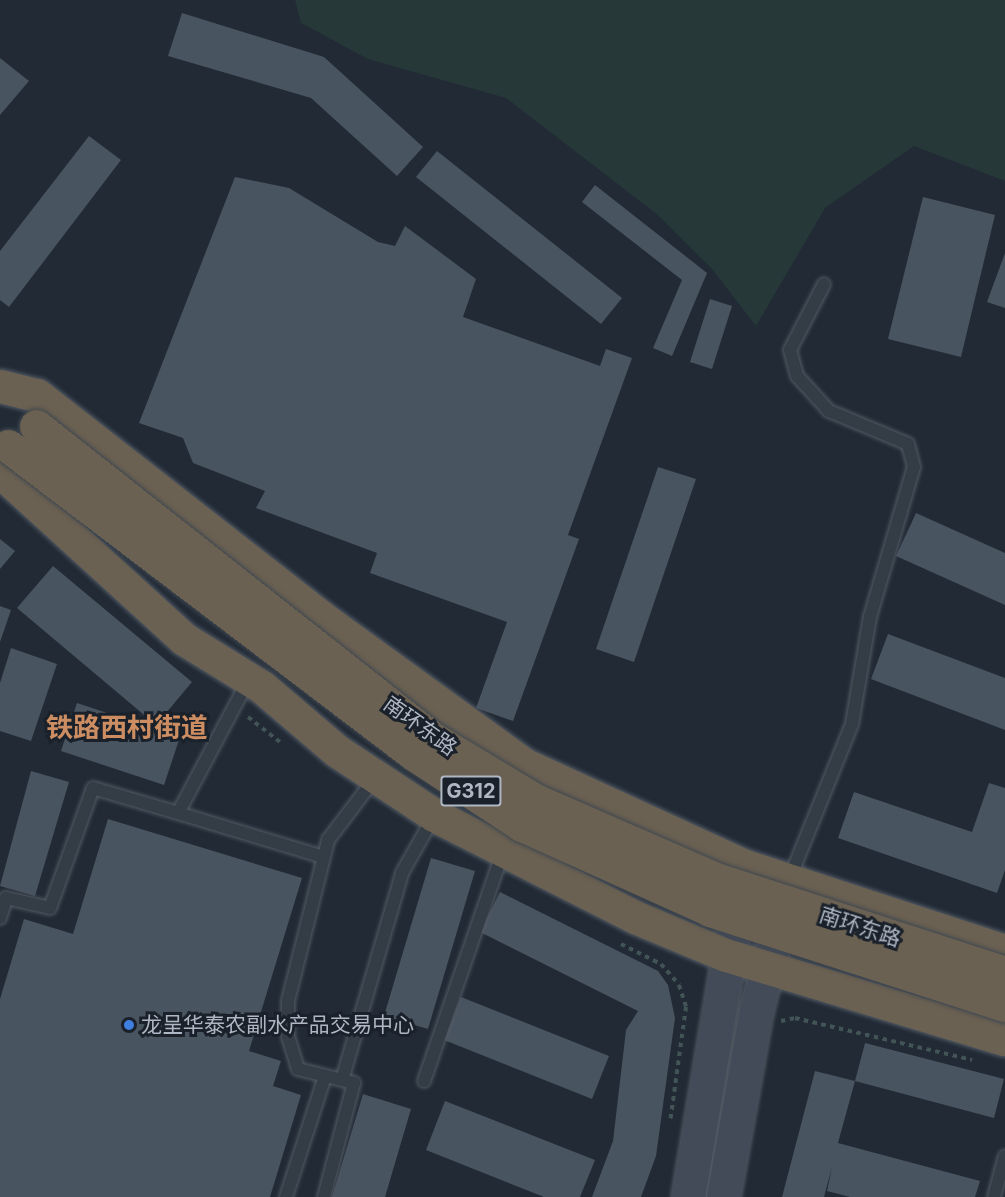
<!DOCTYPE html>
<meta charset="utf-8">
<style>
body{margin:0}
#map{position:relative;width:1005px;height:1197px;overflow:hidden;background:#212a35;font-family:Inter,"Noto Sans SC",sans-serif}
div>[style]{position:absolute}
.green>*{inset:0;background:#263838}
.building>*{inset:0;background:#495461}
.path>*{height:4px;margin-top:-2px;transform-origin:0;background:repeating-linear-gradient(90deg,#425456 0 4.5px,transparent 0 9px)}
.roads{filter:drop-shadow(0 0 2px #525a64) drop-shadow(0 0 2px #525a64)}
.lane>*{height:12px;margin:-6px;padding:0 6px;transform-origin:6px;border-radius:6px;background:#343c46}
.secondary>*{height:33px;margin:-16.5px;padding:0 16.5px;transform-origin:16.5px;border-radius:16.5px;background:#434b59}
.highway>*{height:33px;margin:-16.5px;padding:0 16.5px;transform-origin:16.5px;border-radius:16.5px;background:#6b6152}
.bridges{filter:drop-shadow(0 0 2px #3f4750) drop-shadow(0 0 2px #3f4750)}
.highway-bridge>*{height:33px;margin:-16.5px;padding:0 16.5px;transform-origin:16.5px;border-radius:16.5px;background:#6b6152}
.dots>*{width:16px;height:16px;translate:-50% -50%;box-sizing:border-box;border:3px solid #1a212a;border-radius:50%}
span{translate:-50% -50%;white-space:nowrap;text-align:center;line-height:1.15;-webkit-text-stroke:6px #1a212a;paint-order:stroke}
.shield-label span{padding:2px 4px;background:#1a212a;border:2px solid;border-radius:4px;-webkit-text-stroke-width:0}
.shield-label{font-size:20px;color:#aeb7c3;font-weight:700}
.street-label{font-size:21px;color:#aeb7c3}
.poi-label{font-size:21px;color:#aeb7c3}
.left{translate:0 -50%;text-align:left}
.district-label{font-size:27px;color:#cb8d61;font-weight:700}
</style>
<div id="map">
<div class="green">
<div style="clip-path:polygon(295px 0,1005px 0,1005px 181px,914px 146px,825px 208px,756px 326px,712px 269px,658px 215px,506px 98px,368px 59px,301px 23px)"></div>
</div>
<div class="building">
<div style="clip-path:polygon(182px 13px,324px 57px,423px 147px,397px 176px,311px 98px,168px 56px)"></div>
<div style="clip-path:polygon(0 58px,29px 81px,0 115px)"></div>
<div style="clip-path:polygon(89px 136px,121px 160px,9px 307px,0 300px,0 251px)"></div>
<div style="clip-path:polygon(437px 151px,622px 298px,601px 324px,416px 177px)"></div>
<div style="clip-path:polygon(235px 177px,289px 188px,378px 242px,395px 246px,405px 226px,476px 279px,463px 317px,600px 366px,606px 349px,632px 358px,568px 535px,579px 539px,513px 721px,476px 708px,507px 622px,370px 573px,377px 553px,256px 508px,265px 491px,193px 463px,183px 438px,139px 423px)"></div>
<div style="clip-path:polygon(595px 185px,707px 273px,672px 356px,653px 348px,682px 280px,582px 202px)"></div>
<div style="clip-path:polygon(923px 197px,995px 215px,961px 357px,888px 339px)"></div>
<div style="clip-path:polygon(1005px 253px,1005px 308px,987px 302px)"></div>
<div style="clip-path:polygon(710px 299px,732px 306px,712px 369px,690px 362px)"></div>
<div style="clip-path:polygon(658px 467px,696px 479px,634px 662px,596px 649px)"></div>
<div style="clip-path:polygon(916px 513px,1005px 553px,1005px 605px,896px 556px)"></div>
<div style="clip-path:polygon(0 539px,15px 551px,0 569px)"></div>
<div style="clip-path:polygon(53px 566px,192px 682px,156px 725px,17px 608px)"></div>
<div style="clip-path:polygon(0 606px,11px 610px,0 642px)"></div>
<div style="clip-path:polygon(888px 634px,1005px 678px,1005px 730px,871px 679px)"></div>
<div style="clip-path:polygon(11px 648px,57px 664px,31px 741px,0 731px,0 683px)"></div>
<div style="clip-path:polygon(77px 703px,180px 737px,164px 785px,61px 751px)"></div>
<div style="clip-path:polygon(31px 771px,69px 782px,35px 896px,0 886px)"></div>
<div style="clip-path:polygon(989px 783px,1005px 788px,1005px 870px,997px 893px,838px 838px,854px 792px,972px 832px)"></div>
<div style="clip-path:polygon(108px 819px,302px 878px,249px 1051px,281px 1061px,273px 1086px,301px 1095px,270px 1197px,0 1197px,0 999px,24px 919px,73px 934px)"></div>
<div style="clip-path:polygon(431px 858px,475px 871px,428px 1029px,384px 1016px)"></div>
<div style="clip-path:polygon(500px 892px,658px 971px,668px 985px,675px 1018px,656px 1156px,641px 1197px,592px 1197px,613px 1141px,626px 1030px,638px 1011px,480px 932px)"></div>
<div style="clip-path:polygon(461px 997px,609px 1056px,592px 1099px,444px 1040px)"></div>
<div style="clip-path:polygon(865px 1043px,1004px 1079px,994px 1118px,855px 1081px)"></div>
<div style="clip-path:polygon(815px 1071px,855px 1081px,838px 1143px,980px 1181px,975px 1197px,850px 1197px,827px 1191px,832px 1167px,824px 1197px,782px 1197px)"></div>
<div style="clip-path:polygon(363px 1094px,411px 1109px,385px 1197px,332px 1197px)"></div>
<div style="clip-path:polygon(445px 1101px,595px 1160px,580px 1197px,544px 1197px,426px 1150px)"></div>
</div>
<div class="path">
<div style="left:248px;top:717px;width:41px;rotate:38deg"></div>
<div style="left:621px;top:944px;width:45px;rotate:26.6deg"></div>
<div style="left:661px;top:964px;width:28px;rotate:49deg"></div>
<div style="left:679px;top:985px;width:23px;rotate:72deg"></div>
<div style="left:686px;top:1007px;width:116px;rotate:97.9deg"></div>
<div style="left:781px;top:1021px;width:14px;rotate:-12deg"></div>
<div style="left:795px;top:1018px;width:182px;rotate:13.3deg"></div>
</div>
<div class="roads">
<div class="lane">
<div style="left:248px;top:681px;width:149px;rotate:117.9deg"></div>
<div style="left:178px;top:813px;width:152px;rotate:16.8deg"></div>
<div style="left:789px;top:880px;width:168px;rotate:-68deg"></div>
<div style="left:852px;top:724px;width:109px;rotate:-80.5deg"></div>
<div style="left:870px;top:617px;width:156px;rotate:-73.7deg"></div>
<div style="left:914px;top:467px;width:24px;rotate:-105deg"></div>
<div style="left:908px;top:444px;width:86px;rotate:-157.3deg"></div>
<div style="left:829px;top:411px;width:47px;rotate:-132.4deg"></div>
<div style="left:797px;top:376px;width:27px;rotate:-105deg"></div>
<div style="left:790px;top:350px;width:74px;rotate:-62.7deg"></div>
<div style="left:0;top:918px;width:21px;rotate:-73deg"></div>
<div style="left:6px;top:898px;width:45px;rotate:12.8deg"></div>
<div style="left:50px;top:908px;width:127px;rotate:-70.3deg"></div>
<div style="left:93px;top:788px;width:89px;rotate:16.4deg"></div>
<div style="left:342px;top:1080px;width:216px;rotate:-73.8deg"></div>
<div style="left:402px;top:873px;width:65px;rotate:-60.7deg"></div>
<div style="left:424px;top:1081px;width:242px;rotate:-71deg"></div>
<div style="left:286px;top:1197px;width:127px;rotate:-72.1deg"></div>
<div style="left:324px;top:1197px;width:118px;rotate:-75.3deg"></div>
<div style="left:354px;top:1083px;width:58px;rotate:-166deg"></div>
<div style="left:298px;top:1069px;width:34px;rotate:-107deg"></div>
<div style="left:288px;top:1036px;width:35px;rotate:-90deg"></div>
<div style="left:288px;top:1001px;width:166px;rotate:-76deg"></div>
<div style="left:328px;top:840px;width:78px;rotate:-52.8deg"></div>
<div style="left:994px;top:1197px;width:42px;rotate:-75deg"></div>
</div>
<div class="secondary">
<div style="left:688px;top:1197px;width:310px;rotate:-80.5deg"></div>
<div style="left:723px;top:1197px;width:188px;rotate:-79.9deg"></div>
<div style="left:756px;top:1012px;width:110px;rotate:-75.8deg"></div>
</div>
<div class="highway">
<div style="left:0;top:386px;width:38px;rotate:14deg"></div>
<div style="left:37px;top:395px;width:360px;rotate:38deg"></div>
<div style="left:321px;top:617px;width:250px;rotate:36deg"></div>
<div style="left:523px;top:764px;width:244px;rotate:24.7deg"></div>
<div style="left:745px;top:866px;width:274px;rotate:18.1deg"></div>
<div style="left:0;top:471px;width:249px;rotate:42.4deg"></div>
<div style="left:184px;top:639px;width:92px;rotate:31.6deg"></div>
<div style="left:262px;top:687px;width:99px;rotate:40.5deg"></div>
<div style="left:337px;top:751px;width:116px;rotate:33.4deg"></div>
<div style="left:434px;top:815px;width:225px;rotate:26.9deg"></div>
<div style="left:635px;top:917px;width:99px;rotate:22.7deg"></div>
<div style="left:726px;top:955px;width:291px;rotate:16.8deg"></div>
</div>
</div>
<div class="bridges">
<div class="highway-bridge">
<div style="left:36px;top:426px;width:504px;rotate:38.23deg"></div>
<div style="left:432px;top:738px;width:120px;rotate:31deg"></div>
<div style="left:535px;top:800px;width:197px;rotate:23.6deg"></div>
<div style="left:716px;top:879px;width:304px;rotate:18deg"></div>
<div style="left:8px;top:446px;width:511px;rotate:37.21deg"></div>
<div style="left:415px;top:755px;width:128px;rotate:33.2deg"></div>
<div style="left:522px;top:825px;width:206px;rotate:24.3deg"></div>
<div style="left:710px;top:910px;width:310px;rotate:17.9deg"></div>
</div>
</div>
<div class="dots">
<div style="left:129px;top:1025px;background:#3f7fe0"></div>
</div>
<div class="shield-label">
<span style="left:471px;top:791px">G312</span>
</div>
<div class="street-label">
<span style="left:420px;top:726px;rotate:36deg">南环东路</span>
<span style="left:860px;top:927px;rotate:18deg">南环东路</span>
</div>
<div class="poi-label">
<span class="left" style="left:141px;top:1025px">龙呈华泰农副水产品交易中心</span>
</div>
<div class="district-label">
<span style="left:127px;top:728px">铁路西村街道</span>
</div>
</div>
